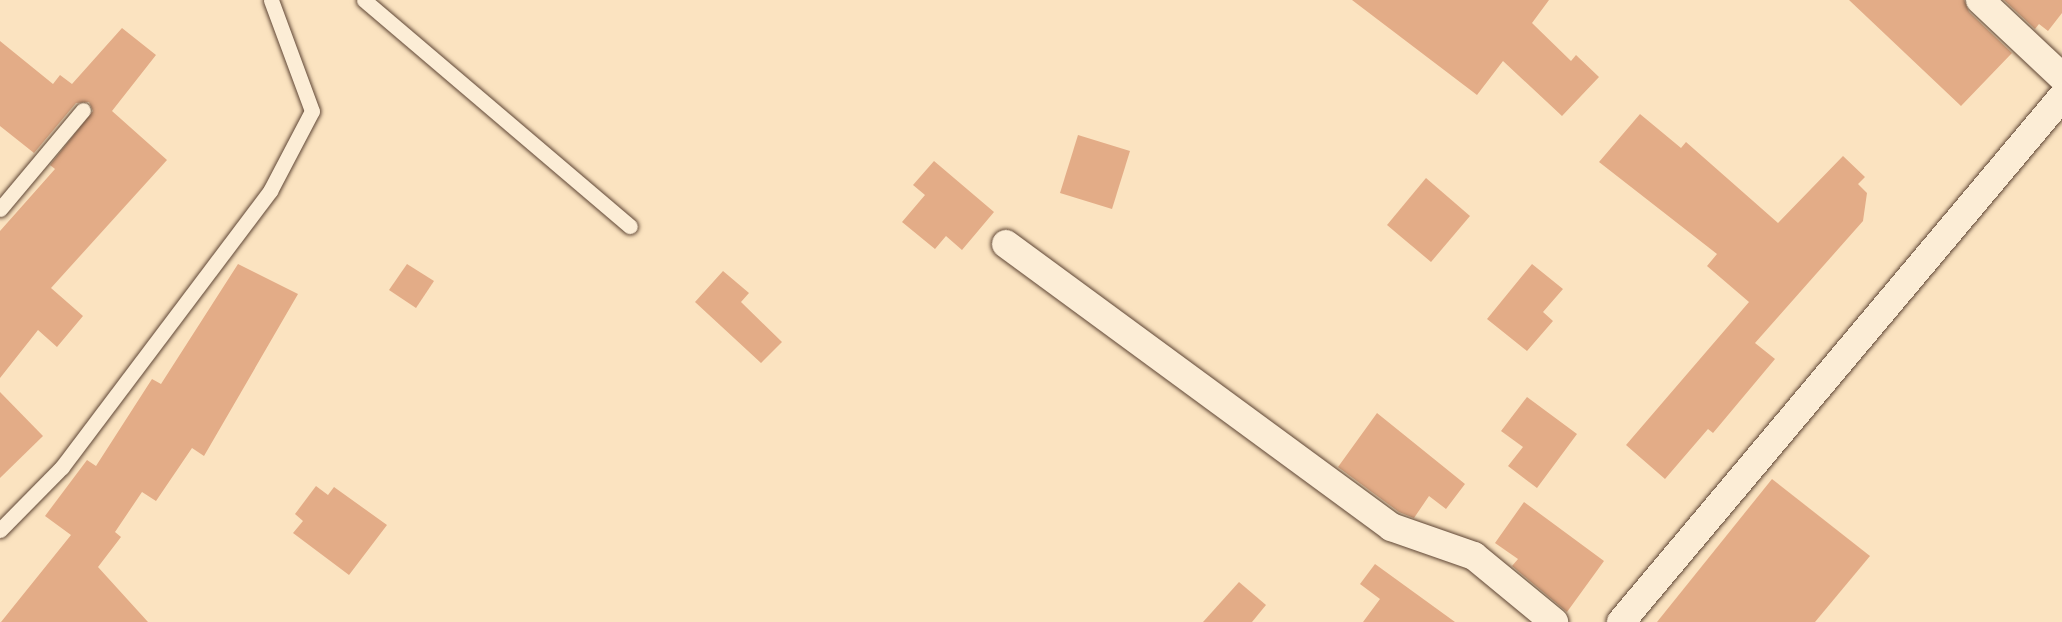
<!DOCTYPE html>
<style>
body{margin:0}
#map{position:relative;width:2062px;height:622px;overflow:hidden;background:#fbe3c0;font-family:"Old Standard TT",serif}
div>[style]{position:absolute}
.building>*{inset:0;background:#e3ac87}
.roads{filter:drop-shadow(0 0 2px #5e4534) drop-shadow(0 0 2px #5e4534)}
.lane>*{height:15px;margin:-7.5px;padding:0 7.5px;transform-origin:7.5px;border-radius:7.5px;background:#fcedd6}
.street>*{height:28px;margin:-14px;padding:0 14px;transform-origin:14px;border-radius:14px;background:#fcedd6}
span{translate:-50% -50%;white-space:nowrap;text-align:center;line-height:1.15;-webkit-text-stroke:4.5px #fcedd6;paint-order:stroke}
</style>
<div id="map">
<div class="building">
<div style="clip-path:polygon(1352px 0,1549px 0,1532px 23px,1571px 61px,1576px 55px,1599px 77px,1562px 116px,1503px 61px,1477px 95px)"></div>
<div style="clip-path:polygon(1849px 0,1964px 0,1969px 12px,2012px 53px,1961px 106px)"></div>
<div style="clip-path:polygon(2004px 0,2062px 0,2062px 13px,2048px 31px,2039px 24px,2035px 29px)"></div>
<div style="clip-path:polygon(122px 28px,156px 55px,112px 111px,167px 160px,51px 288px,83px 316px,57px 347px,38px 330px,0 378px,0 231px,55px 169px,50px 165px,93px 111px,89px 102px,76px 103px,34px 153px,0 126px,0 41px,53px 84px,60px 75px,72px 84px)"></div>
<div style="clip-path:polygon(1640px 114px,1681px 148px,1686px 142px,1778px 223px,1843px 156px,1865px 177px,1858px 184px,1867px 193px,1863px 221px,1755px 343px,1775px 359px,1713px 433px,1708px 429px,1665px 479px,1626px 445px,1749px 302px,1707px 266px,1717px 254px,1599px 162px)"></div>
<div style="clip-path:polygon(1078px 135px,1130px 151px,1112px 209px,1060px 193px)"></div>
<div style="clip-path:polygon(934px 161px,994px 212px,962px 250px,946px 236px,935px 249px,902px 222px,925px 195px,913px 185px)"></div>
<div style="clip-path:polygon(1426px 178px,1470px 216px,1431px 262px,1387px 225px)"></div>
<div style="clip-path:polygon(238px 264px,298px 294px,204px 456px,192px 448px,156px 501px,142px 492px,115px 532px,121px 537px,98px 567px,148px 622px,1px 622px,71px 535px,45px 516px,87px 460px,96px 466px,152px 379px,161px 384px)"></div>
<div style="clip-path:polygon(407px 264px,434px 281px,416px 308px,389px 290px)"></div>
<div style="clip-path:polygon(1532px 264px,1563px 289px,1543px 312px,1553px 321px,1527px 351px,1487px 319px)"></div>
<div style="clip-path:polygon(723px 271px,749px 293px,741px 302px,782px 342px,761px 363px,695px 302px)"></div>
<div style="clip-path:polygon(0 392px,43px 436px,0 478px)"></div>
<div style="clip-path:polygon(1527px 397px,1577px 434px,1537px 488px,1508px 466px,1523px 447px,1501px 431px)"></div>
<div style="clip-path:polygon(1377px 413px,1465px 484px,1446px 509px,1429px 496px,1414px 518px,1399px 512px,1338px 467px)"></div>
<div style="clip-path:polygon(1772px 479px,1870px 556px,1815px 622px,1657px 622px)"></div>
<div style="clip-path:polygon(316px 486px,328px 495px,334px 487px,387px 525px,349px 575px,293px 533px,303px 521px,295px 514px)"></div>
<div style="clip-path:polygon(1524px 502px,1604px 561px,1567px 612px,1512px 566px,1518px 559px,1495px 543px)"></div>
<div style="clip-path:polygon(1375px 564px,1455px 622px,1363px 622px,1380px 599px,1360px 584px)"></div>
<div style="clip-path:polygon(1239px 582px,1266px 605px,1252px 622px,1203px 622px)"></div>
</div>
<div class="roads">
<div class="lane">
<div style="left:364px;top:0;width:349px;rotate:40.4deg"></div>
<div style="left:0;top:209px;width:129px;rotate:-50deg"></div>
<div style="left:0;top:530px;width:88px;rotate:-45.5deg"></div>
<div style="left:62px;top:467px;width:346px;rotate:-53deg"></div>
<div style="left:270px;top:191px;width:90px;rotate:-62.3deg"></div>
<div style="left:312px;top:111px;width:118px;rotate:-110.3deg"></div>
</div>
<div class="street">
<div style="left:1980px;top:0;width:112px;rotate:43.2deg"></div>
<div style="left:1006px;top:244px;width:478px;rotate:36.3deg"></div>
<div style="left:1391px;top:527px;width:88px;rotate:19.3deg"></div>
<div style="left:1474px;top:556px;width:104px;rotate:39.5deg"></div>
<div style="left:1621px;top:622px;width:686px;rotate:-49.97deg"></div>
</div>
</div>
</div>
